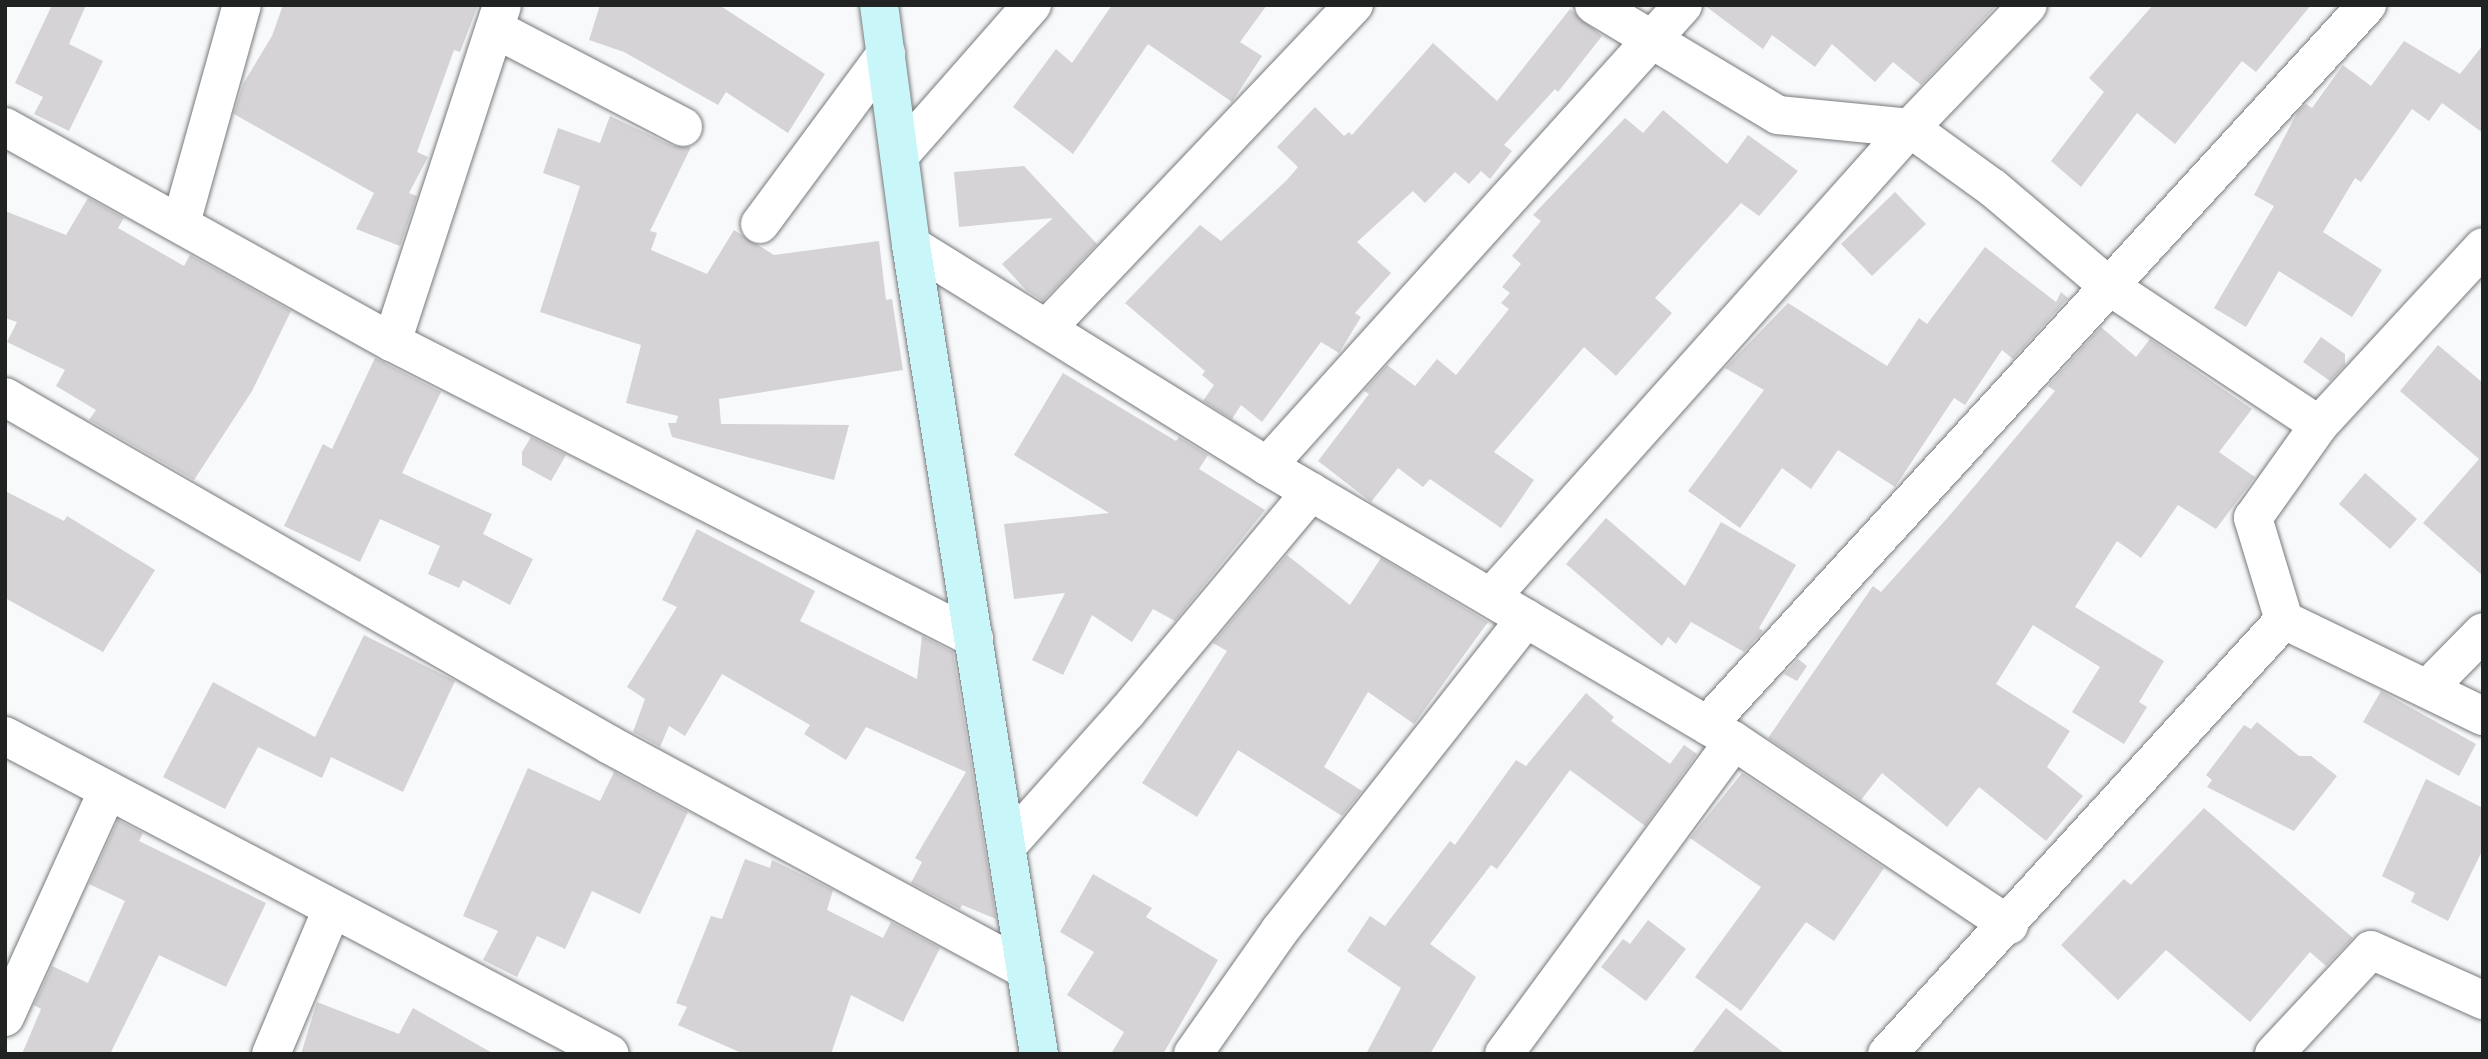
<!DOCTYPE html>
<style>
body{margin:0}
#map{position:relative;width:2488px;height:1059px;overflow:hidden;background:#f7f9fb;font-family:Figtree,sans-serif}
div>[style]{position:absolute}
.building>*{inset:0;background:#d5d3d6}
.roads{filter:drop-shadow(0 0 2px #787a7c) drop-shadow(0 0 2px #787a7c)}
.street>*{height:38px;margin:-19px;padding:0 19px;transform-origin:19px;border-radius:19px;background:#fff}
.secondary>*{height:38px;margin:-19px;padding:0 19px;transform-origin:19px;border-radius:19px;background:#c9f7f9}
span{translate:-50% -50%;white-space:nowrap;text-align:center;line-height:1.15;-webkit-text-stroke:5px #fff;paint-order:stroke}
.frame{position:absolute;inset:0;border:7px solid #212222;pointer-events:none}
</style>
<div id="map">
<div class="building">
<div style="clip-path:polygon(52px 5px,86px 5px,69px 44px,103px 61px,69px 131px,34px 114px,43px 97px,15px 83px)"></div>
<div style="clip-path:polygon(283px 5px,478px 5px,460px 52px,454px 50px,417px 152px,428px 157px,409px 193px,417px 196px,400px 246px,356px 229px,374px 193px,234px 114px,243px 84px,272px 36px)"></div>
<div style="clip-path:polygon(600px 5px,719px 5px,825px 74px,788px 133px,726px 92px,718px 105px,624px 52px,589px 40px)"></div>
<div style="clip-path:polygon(1112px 5px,1267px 5px,1240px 42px,1262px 56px,1232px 102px,1148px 44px,1073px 154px,1013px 107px,1056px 49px,1072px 63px)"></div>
<div style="clip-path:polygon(1704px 5px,1997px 5px,1921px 85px,1893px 62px,1875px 82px,1832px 44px,1815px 67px,1772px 35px,1763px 49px)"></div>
<div style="clip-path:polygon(2153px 5px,2311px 5px,2256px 72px,2242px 61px,2175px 144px,2137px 113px,2081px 187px,2051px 161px,2104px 92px,2089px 78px)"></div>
<div style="clip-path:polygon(1570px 9px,1602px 36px,1558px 92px,1555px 89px,1504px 145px,1512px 151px,1490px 179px,1481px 171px,1469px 184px,1455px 172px,1425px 203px,1413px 191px,1357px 242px,1391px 273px,1355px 313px,1361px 317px,1339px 353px,1321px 342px,1262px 422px,1241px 405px,1232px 419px,1203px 401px,1214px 385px,1202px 375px,1205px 371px,1125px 303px,1200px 225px,1221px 241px,1286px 181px,1298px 167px,1277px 147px,1315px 107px,1344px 136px,1349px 132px,1352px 135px,1433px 43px,1497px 101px)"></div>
<div style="clip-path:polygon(2404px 41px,2460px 74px,2483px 45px,2483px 133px,2442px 103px,2429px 121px,2412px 109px,2361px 182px,2355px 178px,2323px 232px,2382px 270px,2352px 317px,2279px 271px,2246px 327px,2214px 308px,2274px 206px,2254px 195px,2297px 113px,2306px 104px,2312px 108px,2343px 65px,2371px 86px)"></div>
<div style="clip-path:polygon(1663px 110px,1727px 164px,1748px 135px,1798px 171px,1759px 216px,1741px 203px,1655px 298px,1672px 313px,1616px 376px,1584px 347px,1494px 452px,1534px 480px,1501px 528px,1430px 479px,1423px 487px,1398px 468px,1371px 502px,1318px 461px,1369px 394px,1364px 391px,1387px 365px,1415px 386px,1437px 359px,1456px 375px,1509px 309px,1501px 303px,1510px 293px,1502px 287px,1521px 264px,1512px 256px,1541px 221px,1533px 215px,1625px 118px,1643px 133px)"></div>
<div style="clip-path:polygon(610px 116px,673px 146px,691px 147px,650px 231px,657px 233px,651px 250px,707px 274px,734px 230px,774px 255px,879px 241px,886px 300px,892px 299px,903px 370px,719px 399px,721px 424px,849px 425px,834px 480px,672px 437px,668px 423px,676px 423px,678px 416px,626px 403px,641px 345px,540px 312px,580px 186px,543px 173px,558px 128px,600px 143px)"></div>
<div style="clip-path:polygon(1024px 166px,1097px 244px,1043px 301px,1026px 290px,1002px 264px,1053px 218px,959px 227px,954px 172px)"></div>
<div style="clip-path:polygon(1895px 192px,1926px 224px,1872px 276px,1841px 244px)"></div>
<div style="clip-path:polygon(88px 198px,124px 218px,118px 228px,184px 266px,190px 255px,291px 311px,252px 391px,194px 480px,89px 420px,96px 410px,56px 386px,65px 370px,7px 342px,17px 322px,5px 318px,5px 211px,66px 235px)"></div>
<div style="clip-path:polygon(1985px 247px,2056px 302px,2061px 292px,2068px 298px,2013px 359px,2002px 350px,1965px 405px,1954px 398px,1895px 487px,1838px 450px,1811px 489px,1782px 468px,1740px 528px,1688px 491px,1764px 390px,1725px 368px,1788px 303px,1887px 366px,1919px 318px,1927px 324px)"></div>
<div style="clip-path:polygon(2101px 327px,2136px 357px,2150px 339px,2252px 409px,2219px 452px,2255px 477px,2216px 529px,2178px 505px,2141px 558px,2117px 541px,2075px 607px,2164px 661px,2139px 702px,2147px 707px,2124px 744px,2072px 712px,2100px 667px,2033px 625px,1996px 684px,2070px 731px,2047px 767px,2083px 796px,2046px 841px,1979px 787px,1947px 827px,1882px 773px,1861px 800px,1768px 738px,1873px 586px,1881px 592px,1950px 515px,2055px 391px,2048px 386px)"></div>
<div style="clip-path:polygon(2321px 337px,2345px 354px,2345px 365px,2330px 381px,2303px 362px)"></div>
<div style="clip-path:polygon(2438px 345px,2483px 383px,2483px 576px,2423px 523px,2479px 459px,2400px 391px)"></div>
<div style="clip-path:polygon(375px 358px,441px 392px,402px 473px,492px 514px,483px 534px,533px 559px,510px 605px,463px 580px,459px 588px,428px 574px,440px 546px,380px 519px,360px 562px,284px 526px,323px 444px,332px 449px)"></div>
<div style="clip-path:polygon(1063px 373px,1176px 441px,1179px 437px,1208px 455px,1199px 469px,1265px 510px,1175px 621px,1153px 609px,1132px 642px,1092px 615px,1063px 675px,1032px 660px,1065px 593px,1014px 599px,1004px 524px,1109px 513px,1014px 455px)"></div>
<div style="clip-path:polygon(531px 437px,566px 455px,551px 481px,522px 465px,522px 452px)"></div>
<div style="clip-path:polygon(2365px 473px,2417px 519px,2390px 549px,2339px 504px)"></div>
<div style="clip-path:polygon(5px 491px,64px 521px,67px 516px,155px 570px,103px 652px,5px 598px)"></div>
<div style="clip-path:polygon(1606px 518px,1685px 586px,1721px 522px,1796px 565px,1759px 628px,1763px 631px,1744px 652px,1691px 622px,1676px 644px,1668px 637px,1662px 646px,1566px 564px)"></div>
<div style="clip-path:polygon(697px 529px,815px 591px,800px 621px,917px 679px,922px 636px,953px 652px,996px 919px,962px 905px,960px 909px,911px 883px,922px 862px,915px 858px,966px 772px,866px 727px,846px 760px,804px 734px,810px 725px,722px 674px,685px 736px,669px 726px,660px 747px,633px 732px,645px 699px,627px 687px,677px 607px,662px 600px)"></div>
<div style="clip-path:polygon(1287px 555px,1350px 605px,1381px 558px,1488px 622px,1414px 724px,1368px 692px,1324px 767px,1362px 791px,1342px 816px,1238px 750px,1197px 817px,1142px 783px,1227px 651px,1213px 643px)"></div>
<div style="clip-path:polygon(364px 635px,455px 681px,403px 792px,331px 757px,322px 778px,258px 747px,225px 809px,163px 777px,213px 682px,315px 737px)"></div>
<div style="clip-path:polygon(1798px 659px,1807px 666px,1797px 681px,1784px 674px)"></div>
<div style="clip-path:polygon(2381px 691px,2476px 744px,2459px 776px,2363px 722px)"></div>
<div style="clip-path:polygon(1586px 693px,1614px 717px,1611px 721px,1670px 764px,1684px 745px,1697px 754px,1645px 826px,1570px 770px,1497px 869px,1491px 865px,1430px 944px,1476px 977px,1430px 1054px,1366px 1054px,1401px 988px,1347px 951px,1370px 916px,1385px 926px,1450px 841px,1455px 845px,1516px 760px,1526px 766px)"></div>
<div style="clip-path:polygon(2257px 722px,2299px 756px,2311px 756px,2337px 776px,2294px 831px,2207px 787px,2212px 780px,2206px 775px,2244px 725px,2251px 729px)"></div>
<div style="clip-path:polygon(528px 768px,600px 801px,614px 772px,688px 812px,640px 914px,592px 891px,565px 949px,537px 936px,517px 977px,483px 960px,498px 931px,463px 916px)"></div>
<div style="clip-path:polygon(1742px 773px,1884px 868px,1834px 941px,1806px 922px,1741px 1011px,1695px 977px,1761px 887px,1690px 838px)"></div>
<div style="clip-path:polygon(2426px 779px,2483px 808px,2483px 849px,2448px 921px,2411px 902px,2415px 893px,2382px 876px)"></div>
<div style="clip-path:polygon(2204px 808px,2353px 938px,2326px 966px,2310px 952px,2250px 1022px,2166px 950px,2118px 1000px,2061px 945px,2124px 879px,2131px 885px)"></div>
<div style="clip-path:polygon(118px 820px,143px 833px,139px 841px,266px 903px,226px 987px,159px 955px,110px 1054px,22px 1054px,41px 1009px,34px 1005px,52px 966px,88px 983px,125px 901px,89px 884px)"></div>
<div style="clip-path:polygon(745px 859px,770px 868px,772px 860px,833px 890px,827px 910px,883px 938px,891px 922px,940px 948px,903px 1022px,851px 995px,831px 1054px,744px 1054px,678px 1025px,687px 1007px,676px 1003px,711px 916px,722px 919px)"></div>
<div style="clip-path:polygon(1093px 874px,1152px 908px,1146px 917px,1218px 960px,1163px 1054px,1111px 1054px,1124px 1032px,1067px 995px,1094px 952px,1060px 932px)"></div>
<div style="clip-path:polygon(1648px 920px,1686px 949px,1646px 1001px,1601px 967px,1623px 939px,1630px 944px)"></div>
<div style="clip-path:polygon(317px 1002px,399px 1034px,413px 1008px,494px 1054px,301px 1054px)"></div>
<div style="clip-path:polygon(1726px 1008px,1785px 1054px,1691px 1054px)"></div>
</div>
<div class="roads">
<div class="street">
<div style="left:1594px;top:5px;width:214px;rotate:30.9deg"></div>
<div style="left:1778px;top:115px;width:133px;rotate:5.6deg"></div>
<div style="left:1910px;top:128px;width:102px;rotate:35.9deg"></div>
<div style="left:1993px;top:188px;width:148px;rotate:40.3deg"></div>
<div style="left:2106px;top:284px;width:255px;rotate:33.5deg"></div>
<div style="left:495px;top:29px;width:212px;rotate:27.5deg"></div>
<div style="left:5px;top:127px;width:443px;rotate:29.1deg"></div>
<div style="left:392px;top:342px;width:653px;rotate:26.96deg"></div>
<div style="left:900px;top:155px;width:200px;rotate:-48.7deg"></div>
<div style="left:181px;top:223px;width:226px;rotate:-74.4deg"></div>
<div style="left:760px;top:224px;width:212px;rotate:-53.5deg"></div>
<div style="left:911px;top:245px;width:419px;rotate:31.8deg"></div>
<div style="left:1267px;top:466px;width:542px;rotate:30.49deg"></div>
<div style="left:1734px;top:741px;width:331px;rotate:33.8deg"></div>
<div style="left:1047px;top:328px;width:446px;rotate:-46.5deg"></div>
<div style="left:392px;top:342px;width:354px;rotate:-71.9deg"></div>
<div style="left:5px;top:397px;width:698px;rotate:29.91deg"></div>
<div style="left:610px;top:745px;width:473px;rotate:28.4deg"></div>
<div style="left:1267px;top:466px;width:621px;rotate:-47.94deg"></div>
<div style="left:1491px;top:597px;width:629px;rotate:-48.22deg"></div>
<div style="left:1910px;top:128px;width:170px;rotate:-46.2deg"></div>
<div style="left:2284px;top:620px;width:221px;rotate:25.8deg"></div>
<div style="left:2428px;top:688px;width:78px;rotate:-45.5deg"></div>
<div style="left:1707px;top:725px;width:977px;rotate:-47.49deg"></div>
<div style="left:5px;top:736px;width:683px;rotate:27.73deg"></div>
<div style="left:1008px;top:845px;width:178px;rotate:-48.2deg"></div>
<div style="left:1127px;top:712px;width:287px;rotate:-50.1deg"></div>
<div style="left:5px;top:1017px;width:249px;rotate:-65.6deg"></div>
<div style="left:271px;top:1054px;width:157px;rotate:-67.2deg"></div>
<div style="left:1193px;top:1054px;width:151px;rotate:-54.9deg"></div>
<div style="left:1280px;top:930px;width:397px;rotate:-51.7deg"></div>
<div style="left:1504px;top:1054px;width:388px;rotate:-53.7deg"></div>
<div style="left:1887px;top:1054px;width:588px;rotate:-47.55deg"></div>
<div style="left:2284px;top:620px;width:107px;rotate:-106.9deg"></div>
<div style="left:2253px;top:518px;width:114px;rotate:-54.6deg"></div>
<div style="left:2319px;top:425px;width:242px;rotate:-47.3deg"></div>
<div style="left:2274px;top:1054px;width:142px;rotate:-47deg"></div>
<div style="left:2371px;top:950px;width:123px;rotate:24.1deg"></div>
</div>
<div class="secondary">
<div style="left:879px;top:5px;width:242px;rotate:82.4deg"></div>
<div style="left:911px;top:245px;width:819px;rotate:81.01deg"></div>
</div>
</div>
<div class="frame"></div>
</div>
